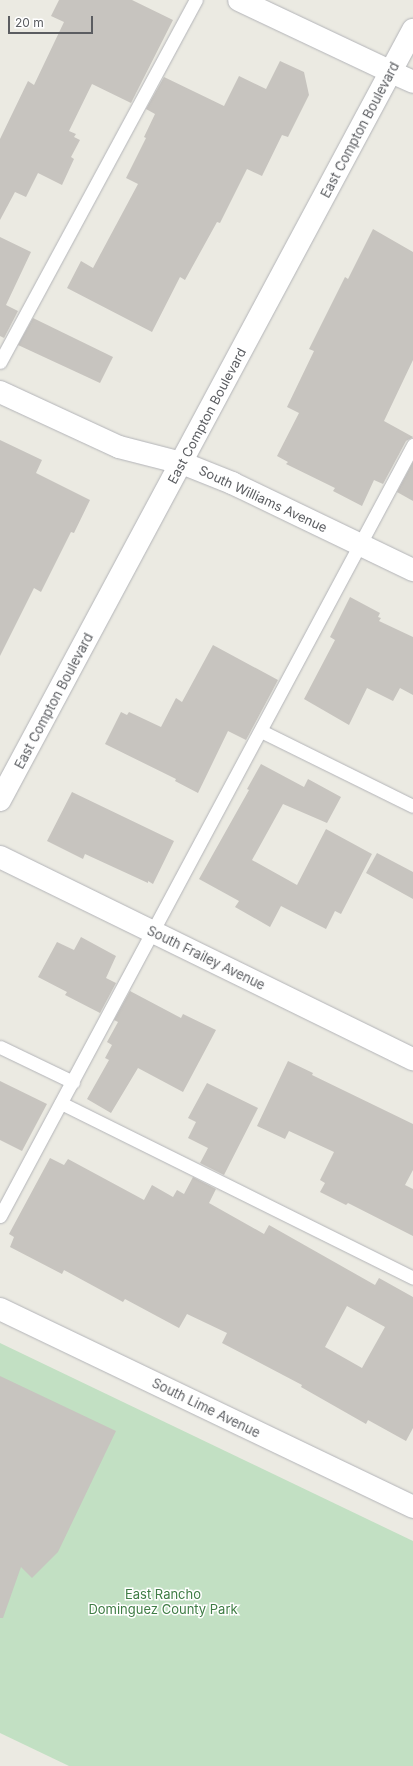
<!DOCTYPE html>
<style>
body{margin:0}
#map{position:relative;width:413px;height:1766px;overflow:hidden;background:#ebeae2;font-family:Inter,sans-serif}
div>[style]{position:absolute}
.green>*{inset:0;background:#c2e0c3}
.building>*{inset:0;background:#c7c4bf}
.roads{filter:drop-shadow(0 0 1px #b3b4b8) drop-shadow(0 0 1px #b3b4b8)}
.service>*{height:13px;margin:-6.5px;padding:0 6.5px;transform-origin:6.5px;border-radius:6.5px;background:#fff}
.minor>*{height:22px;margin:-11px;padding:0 11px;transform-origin:11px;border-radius:11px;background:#fff}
.tertiary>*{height:22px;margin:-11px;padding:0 11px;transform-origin:11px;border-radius:11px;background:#fff}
.secondary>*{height:22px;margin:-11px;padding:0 11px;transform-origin:11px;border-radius:11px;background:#fff}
span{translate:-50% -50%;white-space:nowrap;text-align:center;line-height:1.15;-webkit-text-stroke:3px #fff;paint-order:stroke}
.street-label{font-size:13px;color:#5b5d61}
.park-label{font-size:13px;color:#3e7c44}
.scale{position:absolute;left:8px;top:16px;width:85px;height:18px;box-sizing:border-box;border:2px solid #5b5d61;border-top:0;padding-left:5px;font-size:12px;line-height:14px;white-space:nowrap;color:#5b5d61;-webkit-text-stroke:3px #fff;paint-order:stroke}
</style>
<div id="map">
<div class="green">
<div style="clip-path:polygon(0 1343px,413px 1541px,413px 1766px,69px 1766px,0 1733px)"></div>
</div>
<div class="building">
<div style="clip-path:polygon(59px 0,132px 0,173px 20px,131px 103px,92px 84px,69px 131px,76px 134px,74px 137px,80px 140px,71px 157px,74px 159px,62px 185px,38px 173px,26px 197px,15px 192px,0 220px,0 139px,28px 81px,34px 85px,64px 22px,51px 16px)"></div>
<div style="clip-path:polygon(280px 61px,304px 72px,309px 95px,288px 137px,282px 135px,262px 176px,247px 169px,220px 223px,217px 222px,185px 280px,180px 277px,152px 332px,67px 288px,81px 261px,93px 268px,138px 184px,126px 178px,146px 138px,144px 137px,155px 114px,146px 109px,164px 77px,224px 106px,239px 76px,266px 89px)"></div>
<div style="clip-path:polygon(373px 229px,413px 252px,413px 360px,384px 421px,413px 437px,406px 441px,383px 484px,374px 480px,362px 506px,333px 491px,335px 488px,286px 464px,288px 462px,277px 456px,299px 413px,287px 407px,314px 351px,309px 349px,345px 277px,348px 279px)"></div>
<div style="clip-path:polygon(0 237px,31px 252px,6px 305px,18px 311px,4px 338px,0 336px)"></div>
<div style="clip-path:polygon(33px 318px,113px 357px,100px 383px,18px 345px)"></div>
<div style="clip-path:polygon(0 440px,42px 460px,36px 473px,90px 500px,74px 533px,71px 532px,41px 592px,34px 588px,0 656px)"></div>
<div style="clip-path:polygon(413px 462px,413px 501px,397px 492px)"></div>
<div style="clip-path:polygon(350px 597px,380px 613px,378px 617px,381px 618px,379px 621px,413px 637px,413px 695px,400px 688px,393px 701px,367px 688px,349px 725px,304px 699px,335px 640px,330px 637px)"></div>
<div style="clip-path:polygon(213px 645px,278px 680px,246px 740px,228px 731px,198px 793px,175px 781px,176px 779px,105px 744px,121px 712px,127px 715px,129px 712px,161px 727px,176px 698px,182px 702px)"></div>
<div style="clip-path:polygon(261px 764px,304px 787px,308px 779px,341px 797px,327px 823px,283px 804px,252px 860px,297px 885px,326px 829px,372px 854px,341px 914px,335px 911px,326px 929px,281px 906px,270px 927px,235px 907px,239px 901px,199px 879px,249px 790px,247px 789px)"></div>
<div style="clip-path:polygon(72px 792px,174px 841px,153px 884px,148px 881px,148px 883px,85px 854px,83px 859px,47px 841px)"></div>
<div style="clip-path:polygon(377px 853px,413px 872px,413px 899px,366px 873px)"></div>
<div style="clip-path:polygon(81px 937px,116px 956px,106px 978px,116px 983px,100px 1013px,65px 995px,67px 992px,38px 977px,57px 942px,74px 950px)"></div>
<div style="clip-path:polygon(130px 991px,181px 1018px,183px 1014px,216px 1030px,183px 1092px,138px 1068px,111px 1113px,87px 1099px,109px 1060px,105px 1058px,112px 1045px,107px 1042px,118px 1022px,114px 1020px)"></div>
<div style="clip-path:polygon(288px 1061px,313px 1073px,312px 1075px,413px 1124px,413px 1170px,405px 1185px,413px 1189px,413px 1236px,348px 1203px,346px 1205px,320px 1192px,325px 1183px,320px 1180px,334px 1152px,289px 1131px,285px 1139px,257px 1126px)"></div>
<div style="clip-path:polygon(0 1081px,47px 1104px,22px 1151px,0 1140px)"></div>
<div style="clip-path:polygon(207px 1083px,258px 1108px,224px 1175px,200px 1163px,208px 1148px,188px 1138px,196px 1122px,188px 1118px)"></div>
<div style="clip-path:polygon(evenodd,50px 1158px,64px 1165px,68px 1159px,144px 1200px,152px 1185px,173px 1197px,177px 1190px,184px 1194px,193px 1177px,216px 1189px,209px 1203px,264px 1234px,269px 1225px,375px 1285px,379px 1278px,413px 1297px,413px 1428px,406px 1441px,368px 1420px,366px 1424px,301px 1387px,302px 1385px,222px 1343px,227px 1333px,187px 1314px,179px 1328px,125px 1299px,123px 1302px,64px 1270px,62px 1274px,10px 1247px,14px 1237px,9px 1234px,50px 1158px,347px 1306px,385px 1327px,362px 1368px,325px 1347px,347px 1306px)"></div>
<div style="clip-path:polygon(0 1376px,116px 1431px,58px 1552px,32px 1578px,21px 1567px,3px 1618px,0 1618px)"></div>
</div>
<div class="roads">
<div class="service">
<div style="left:0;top:362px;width:412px;rotate:-61.6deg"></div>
<div style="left:261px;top:731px;width:169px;rotate:26.3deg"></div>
<div style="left:0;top:1047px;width:81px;rotate:25.6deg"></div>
<div style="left:61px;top:1103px;width:393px;rotate:26.4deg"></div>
<div style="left:0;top:1216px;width:875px;rotate:-61.82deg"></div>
</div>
<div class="minor">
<div style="left:391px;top:72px;width:24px;rotate:24deg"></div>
<div style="left:0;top:392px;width:131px;rotate:24.8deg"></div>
<div style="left:119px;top:447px;width:65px;rotate:14.3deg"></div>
<div style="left:182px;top:463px;width:54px;rotate:21.8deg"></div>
<div style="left:232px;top:483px;width:201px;rotate:25.7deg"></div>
<div style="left:0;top:857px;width:460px;rotate:26.1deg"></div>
<div style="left:0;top:1309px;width:458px;rotate:25.6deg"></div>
</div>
<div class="tertiary">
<div style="left:239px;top:0;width:168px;rotate:25.3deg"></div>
</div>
<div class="secondary">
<div style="left:0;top:800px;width:874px;rotate:-61.79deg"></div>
</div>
</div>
<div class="street-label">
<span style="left:360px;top:130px;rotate:-62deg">East Compton Boulevard</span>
<span style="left:207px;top:416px;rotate:-62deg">East Compton Boulevard</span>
<span style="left:263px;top:499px;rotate:25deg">South Williams Avenue</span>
<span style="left:54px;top:701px;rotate:-62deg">East Compton Boulevard</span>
<span style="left:206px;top:958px;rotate:26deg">South Frailey Avenue</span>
<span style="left:206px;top:1408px;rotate:26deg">South Lime Avenue</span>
</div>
<div class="park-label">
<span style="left:163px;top:1602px">East Rancho<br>Dominguez County Park</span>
</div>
<div class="scale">20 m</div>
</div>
